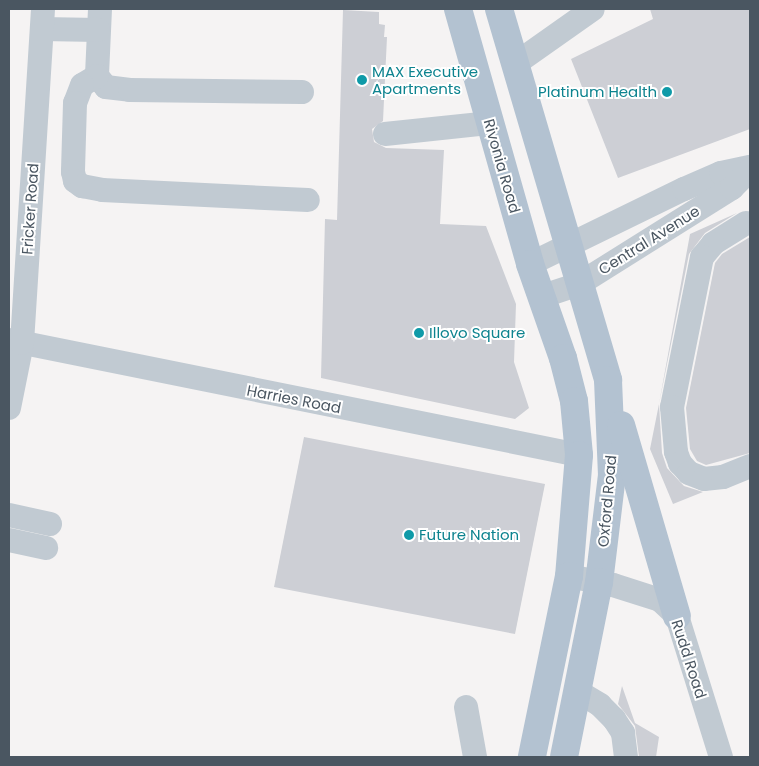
<!DOCTYPE html>
<style>
body{margin:0}
#map{position:relative;width:759px;height:766px;overflow:hidden;background:#f5f3f3;font-family:Poppins,sans-serif}
div>[style]{position:absolute}
.building>*{inset:0;background:#cdcfd5}
.minor>*{height:24px;margin:-12px;padding:0 12px;transform-origin:12px;border-radius:12px;background:#c1cad2}
.major>*{height:28px;margin:-14px;padding:0 14px;transform-origin:14px;border-radius:14px;background:#b3c2d1}
.dots>*{width:14px;height:14px;translate:-50% -50%;box-sizing:border-box;border:2px solid #fff;border-radius:50%}
span{translate:-50% -50%;white-space:nowrap;text-align:center;line-height:1.15;-webkit-text-stroke:4px #fff;paint-order:stroke}
.culture-label{font-size:15px;color:#0d838f}
.left{translate:0 -50%;text-align:left}
.right{translate:-100% -50%;text-align:right}
.street-label{font-size:15px;color:#4a5661}
.frame{position:absolute;inset:0;border:10px solid #4a5661;pointer-events:none}
</style>
<div id="map">
<div class="building">
<div style="clip-path:polygon(650px 9px,750px 9px,750px 129px,618px 178px,571px 59px,653px 19px)"></div>
<div style="clip-path:polygon(343px 10px,379px 12px,379px 24px,385px 25px,384px 37px,387px 37px,383px 121px,372px 129px,374px 142px,386px 148px,444px 150px,440px 224px,486px 226px,516px 304px,514px 362px,529px 408px,515px 419px,321px 378px,325px 219px,337px 220px)"></div>
<div style="clip-path:polygon(737px 213px,705px 233px,689px 254px,659px 404px,690px 234px)"></div>
<div style="clip-path:polygon(750px 237px,750px 453px,706px 465px,697px 461px,690px 449px,686px 408px,715px 263px,722px 254px)"></div>
<div style="clip-path:polygon(659px 404px,662px 453px,667px 468px,684px 486px,703px 492px,673px 504px,650px 449px)"></div>
<div style="clip-path:polygon(304px 437px,545px 484px,515px 634px,274px 587px)"></div>
<div style="clip-path:polygon(622px 686px,635px 723px,659px 737px,656px 757px,639px 757px,635px 726px,618px 704px)"></div>
</div>
<div class="minor">
<div style="left:100px;top:9px;width:67px;rotate:92.6deg"></div>
<div style="left:97px;top:76px;width:14px;rotate:51deg"></div>
<div style="left:106px;top:87px;width:24px;rotate:7deg"></div>
<div style="left:130px;top:90px;width:172px;rotate:0.7deg"></div>
<div style="left:42px;top:29px;width:56px;rotate:1deg"></div>
<div style="left:515px;top:64px;width:95px;rotate:-35.2deg"></div>
<div style="left:97px;top:76px;width:17px;rotate:149deg"></div>
<div style="left:82px;top:85px;width:19px;rotate:111deg"></div>
<div style="left:75px;top:103px;width:69px;rotate:91.7deg"></div>
<div style="left:73px;top:172px;width:9px;rotate:77deg"></div>
<div style="left:75px;top:181px;width:9px;rotate:36deg"></div>
<div style="left:82px;top:186px;width:20px;rotate:11deg"></div>
<div style="left:102px;top:190px;width:206px;rotate:2.8deg"></div>
<div style="left:385px;top:134px;width:106px;rotate:-6deg"></div>
<div style="left:746px;top:223px;width:39px;rotate:148deg"></div>
<div style="left:713px;top:244px;width:17px;rotate:130deg"></div>
<div style="left:702px;top:257px;width:153px;rotate:101.3deg"></div>
<div style="left:672px;top:407px;width:45px;rotate:84.9deg"></div>
<div style="left:676px;top:452px;width:12px;rotate:70deg"></div>
<div style="left:680px;top:463px;width:13px;rotate:48deg"></div>
<div style="left:689px;top:473px;width:16px;rotate:22deg"></div>
<div style="left:704px;top:479px;width:19px;rotate:-6deg"></div>
<div style="left:723px;top:477px;width:29px;rotate:-22deg"></div>
<div style="left:530px;top:264px;width:171px;rotate:-26deg"></div>
<div style="left:684px;top:189px;width:40px;rotate:-23.4deg"></div>
<div style="left:721px;top:173px;width:30px;rotate:-12deg"></div>
<div style="left:540px;top:297px;width:41px;rotate:-18.4deg"></div>
<div style="left:579px;top:284px;width:181px;rotate:-32.1deg"></div>
<div style="left:732px;top:188px;width:25px;rotate:-45deg"></div>
<div style="left:9px;top:340px;width:581px;rotate:11.41deg"></div>
<div style="left:9px;top:408px;width:66px;rotate:-78.7deg"></div>
<div style="left:22px;top:343px;width:335px;rotate:-86.4deg"></div>
<div style="left:9px;top:515px;width:42px;rotate:12.4deg"></div>
<div style="left:9px;top:540px;width:38px;rotate:12deg"></div>
<div style="left:569px;top:576px;width:45px;rotate:11.6deg"></div>
<div style="left:613px;top:585px;width:49px;rotate:17.7deg"></div>
<div style="left:660px;top:600px;width:23px;rotate:43deg"></div>
<div style="left:677px;top:616px;width:148px;rotate:72.7deg"></div>
<div style="left:577px;top:691px;width:27px;rotate:31deg"></div>
<div style="left:600px;top:705px;width:20px;rotate:45deg"></div>
<div style="left:614px;top:719px;width:17px;rotate:57deg"></div>
<div style="left:623px;top:733px;width:24px;rotate:83deg"></div>
<div style="left:466px;top:707px;width:51px;rotate:79.8deg"></div>
</div>
<div class="major">
<div style="left:458px;top:9px;width:265px;rotate:74.2deg"></div>
<div style="left:530px;top:264px;width:100px;rotate:70.7deg"></div>
<div style="left:563px;top:358px;width:44px;rotate:75.7deg"></div>
<div style="left:574px;top:401px;width:54px;rotate:84.7deg"></div>
<div style="left:579px;top:455px;width:121px;rotate:94.7deg"></div>
<div style="left:569px;top:576px;width:185px;rotate:101.6deg"></div>
<div style="left:499px;top:9px;width:387px;rotate:73.6deg"></div>
<div style="left:608px;top:380px;width:95px;rotate:87.6deg"></div>
<div style="left:612px;top:475px;width:108px;rotate:96.9deg"></div>
<div style="left:599px;top:582px;width:178px;rotate:101.3deg"></div>
<div style="left:621px;top:425px;width:199px;rotate:73.7deg"></div>
</div>
<div class="dots">
<div style="left:362px;top:80px;background:#0f9aa8"></div>
<div style="left:667px;top:92px;background:#0f9aa8"></div>
<div style="left:419px;top:333px;background:#0f9aa8"></div>
<div style="left:409px;top:535px;background:#0f9aa8"></div>
</div>
<div class="culture-label">
<span class="left" style="left:372px;top:80px">MAX Executive<br>Apartments</span>
<span class="right" style="left:657px;top:92px">Platinum Health</span>
<span class="left" style="left:429px;top:333px">Illovo Square</span>
<span class="left" style="left:419px;top:535px">Future Nation</span>
</div>
<div class="street-label">
<span style="left:502px;top:166px;rotate:74deg">Rivonia Road</span>
<span style="left:30px;top:209px;rotate:-86deg">Fricker Road</span>
<span style="left:649px;top:240px;rotate:-32deg">Central Avenue</span>
<span style="left:294px;top:399px;rotate:11deg">Harries Road</span>
<span style="left:607px;top:501px;rotate:-85deg">Oxford Road</span>
<span style="left:689px;top:659px;rotate:72deg">Rudd Road</span>
</div>
<div class="frame"></div>
</div>
